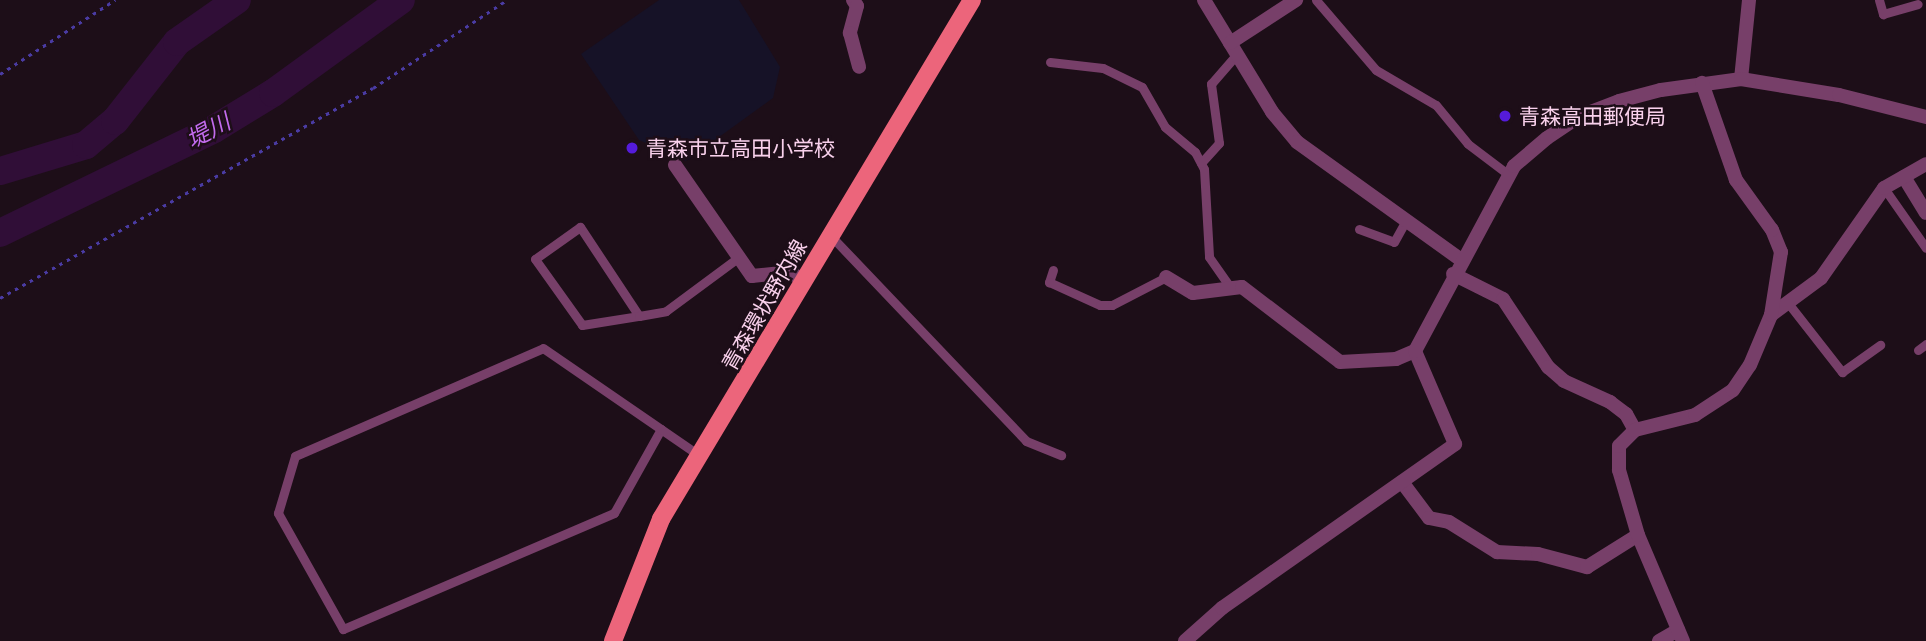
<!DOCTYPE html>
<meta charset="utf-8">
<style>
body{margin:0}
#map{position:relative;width:1926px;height:641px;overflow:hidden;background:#1d0e18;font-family:"IBM Plex Sans","Noto Sans JP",sans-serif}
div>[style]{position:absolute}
.green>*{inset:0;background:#161227}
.river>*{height:28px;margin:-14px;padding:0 14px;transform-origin:14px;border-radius:14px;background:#300e37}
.path>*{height:2.5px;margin-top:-1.25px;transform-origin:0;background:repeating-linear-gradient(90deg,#4a3ba3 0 3.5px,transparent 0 8.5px)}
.lane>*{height:9px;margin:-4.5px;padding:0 4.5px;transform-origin:4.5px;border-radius:4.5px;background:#773f69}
.street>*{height:14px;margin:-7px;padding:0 7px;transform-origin:7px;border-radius:7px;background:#773f69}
.primary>*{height:18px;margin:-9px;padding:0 9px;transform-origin:9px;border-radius:9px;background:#ec657b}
.dots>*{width:19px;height:19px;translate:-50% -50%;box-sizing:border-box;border:4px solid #1d0e18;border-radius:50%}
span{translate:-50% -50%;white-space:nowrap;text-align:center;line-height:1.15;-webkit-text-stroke:5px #1d0e18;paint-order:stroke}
.poi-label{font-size:21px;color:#f9d1ec}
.left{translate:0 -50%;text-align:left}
.street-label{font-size:21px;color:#f9d1ec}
.water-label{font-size:23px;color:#c26bed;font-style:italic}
</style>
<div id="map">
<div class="green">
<div style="clip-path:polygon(659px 0,739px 0,780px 67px,773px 98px,686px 161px,639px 140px,581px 54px)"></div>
</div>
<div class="river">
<div style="left:0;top:171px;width:90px;rotate:-16.8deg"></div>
<div style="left:86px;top:145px;width:38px;rotate:-40deg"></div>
<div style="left:115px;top:121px;width:100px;rotate:-51.9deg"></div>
<div style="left:177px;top:42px;width:73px;rotate:-35deg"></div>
<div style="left:0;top:233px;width:238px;rotate:-25.9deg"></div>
<div style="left:214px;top:129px;width:69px;rotate:-31.4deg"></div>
<div style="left:273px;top:93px;width:158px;rotate:-36deg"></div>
</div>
<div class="path">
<div style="left:0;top:74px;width:137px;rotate:-32.8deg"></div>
<div style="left:0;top:298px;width:428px;rotate:-29.4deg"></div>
<div style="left:373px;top:88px;width:160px;rotate:-33.3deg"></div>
</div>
<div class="lane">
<div style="left:1316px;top:0;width:92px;rotate:49.4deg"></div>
<div style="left:1376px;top:70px;width:69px;rotate:30.3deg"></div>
<div style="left:1436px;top:105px;width:50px;rotate:50.6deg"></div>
<div style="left:1468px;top:144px;width:51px;rotate:37.1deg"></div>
<div style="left:1879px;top:0;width:15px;rotate:74deg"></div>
<div style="left:1883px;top:14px;width:36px;rotate:-16deg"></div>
<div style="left:1050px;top:62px;width:53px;rotate:6.5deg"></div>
<div style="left:1103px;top:68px;width:43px;rotate:26deg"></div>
<div style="left:1142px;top:87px;width:46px;rotate:60.1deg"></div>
<div style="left:1165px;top:127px;width:39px;rotate:40deg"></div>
<div style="left:1195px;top:152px;width:19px;rotate:62deg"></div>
<div style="left:1204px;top:169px;width:88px;rotate:86.7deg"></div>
<div style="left:1209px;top:257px;width:38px;rotate:55deg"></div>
<div style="left:1201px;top:163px;width:27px;rotate:-48deg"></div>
<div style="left:1219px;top:143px;width:60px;rotate:-97.7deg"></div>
<div style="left:1211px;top:84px;width:38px;rotate:-49deg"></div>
<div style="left:1884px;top:188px;width:73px;rotate:55deg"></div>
<div style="left:1359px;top:229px;width:37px;rotate:20deg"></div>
<div style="left:1394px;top:242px;width:23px;rotate:-61deg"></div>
<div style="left:831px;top:236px;width:283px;rotate:46.4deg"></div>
<div style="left:1026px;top:441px;width:38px;rotate:22deg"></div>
<div style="left:1053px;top:270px;width:13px;rotate:108deg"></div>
<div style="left:1049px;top:282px;width:56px;rotate:24.3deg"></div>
<div style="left:1100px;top:305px;width:12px"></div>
<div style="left:1112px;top:305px;width:61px;rotate:-27.4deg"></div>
<div style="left:1788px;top:303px;width:88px;rotate:52deg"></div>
<div style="left:1842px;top:372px;width:47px;rotate:-35.4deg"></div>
<div style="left:639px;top:316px;width:107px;rotate:-123.5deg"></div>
<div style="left:580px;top:227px;width:55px;rotate:144.6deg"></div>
<div style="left:535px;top:259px;width:81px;rotate:54.5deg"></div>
<div style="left:582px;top:325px;width:58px;rotate:-9deg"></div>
<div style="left:639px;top:316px;width:27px;rotate:-10deg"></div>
<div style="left:666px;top:311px;width:91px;rotate:-36.5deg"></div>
<div style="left:1918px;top:350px;width:10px;rotate:-37deg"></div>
<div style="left:661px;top:429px;width:96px;rotate:119.2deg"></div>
<div style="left:614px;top:513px;width:295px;rotate:156.8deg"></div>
<div style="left:343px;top:629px;width:133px;rotate:-119.3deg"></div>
<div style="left:278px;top:513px;width:59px;rotate:-73.4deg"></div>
<div style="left:295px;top:456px;width:270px;rotate:-23.5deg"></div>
<div style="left:543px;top:348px;width:191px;rotate:34.5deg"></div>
</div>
<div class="street">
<div style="left:853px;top:0;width:7px;rotate:56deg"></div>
<div style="left:857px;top:6px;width:28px;rotate:105deg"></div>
<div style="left:850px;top:33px;width:35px;rotate:75deg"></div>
<div style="left:1204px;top:0;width:131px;rotate:58.7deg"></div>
<div style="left:1272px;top:112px;width:39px;rotate:50deg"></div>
<div style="left:1297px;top:142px;width:201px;rotate:35.7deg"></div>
<div style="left:1230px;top:43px;width:79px;rotate:-33.1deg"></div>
<div style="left:1741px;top:79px;width:79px;rotate:-84.2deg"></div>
<div style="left:675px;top:165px;width:135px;rotate:55.3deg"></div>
<div style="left:752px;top:276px;width:37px;rotate:-6deg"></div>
<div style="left:789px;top:272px;width:18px;rotate:29deg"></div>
<div style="left:1904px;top:177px;width:42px;rotate:58.6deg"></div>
<div style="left:1453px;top:274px;width:56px;rotate:26.6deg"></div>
<div style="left:1503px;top:299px;width:82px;rotate:56.5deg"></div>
<div style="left:1548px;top:367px;width:21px;rotate:41deg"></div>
<div style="left:1564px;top:381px;width:51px;rotate:24.5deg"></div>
<div style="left:1610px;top:402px;width:20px;rotate:37deg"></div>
<div style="left:1626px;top:414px;width:18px;rotate:61deg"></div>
<div style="left:1166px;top:277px;width:31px;rotate:31deg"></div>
<div style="left:1193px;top:293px;width:49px;rotate:-7deg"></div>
<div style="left:1242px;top:287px;width:123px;rotate:37.4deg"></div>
<div style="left:1340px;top:362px;width:56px;rotate:-3.1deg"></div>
<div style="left:1396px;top:359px;width:21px;rotate:-23deg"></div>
<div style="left:1771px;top:315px;width:62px;rotate:-36.5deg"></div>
<div style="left:1821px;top:278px;width:110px;rotate:-55deg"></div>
<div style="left:1884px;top:188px;width:48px;rotate:-29.7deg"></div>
<div style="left:1402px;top:482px;width:45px;rotate:53.1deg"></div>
<div style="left:1429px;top:518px;width:20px;rotate:11deg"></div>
<div style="left:1449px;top:522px;width:57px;rotate:32deg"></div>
<div style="left:1497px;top:552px;width:41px;rotate:2.8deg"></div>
<div style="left:1538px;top:554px;width:51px;rotate:14.9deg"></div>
<div style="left:1587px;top:567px;width:60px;rotate:-32.1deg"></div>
<div style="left:1185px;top:641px;width:50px;rotate:-41.7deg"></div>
<div style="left:1222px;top:608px;width:285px;rotate:-35.1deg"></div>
<div style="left:1455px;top:444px;width:101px;rotate:-113.3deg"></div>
<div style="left:1415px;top:351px;width:210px;rotate:-61.8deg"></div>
<div style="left:1514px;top:166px;width:43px;rotate:-40.3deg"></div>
<div style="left:1547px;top:138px;width:40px;rotate:-34deg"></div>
<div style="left:1580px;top:116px;width:42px;rotate:-21deg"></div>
<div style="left:1619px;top:101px;width:43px;rotate:-14.7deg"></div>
<div style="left:1661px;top:90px;width:81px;rotate:-7.8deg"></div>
<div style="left:1741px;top:79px;width:99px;rotate:9.3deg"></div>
<div style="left:1839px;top:95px;width:90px;rotate:14.2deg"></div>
<div style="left:1659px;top:641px;width:22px;rotate:-30deg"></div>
<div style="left:1683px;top:641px;width:115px;rotate:-113deg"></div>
<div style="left:1638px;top:535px;width:68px;rotate:-106.3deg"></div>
<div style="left:1619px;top:470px;width:24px;rotate:-90deg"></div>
<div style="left:1619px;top:446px;width:23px;rotate:-45deg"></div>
<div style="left:1635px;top:430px;width:62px;rotate:-14deg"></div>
<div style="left:1695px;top:415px;width:45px;rotate:-33.3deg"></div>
<div style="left:1733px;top:390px;width:30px;rotate:-56deg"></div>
<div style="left:1750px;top:365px;width:54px;rotate:-67.2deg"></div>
<div style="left:1771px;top:315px;width:64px;rotate:-81deg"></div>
<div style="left:1781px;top:252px;width:24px;rotate:-112deg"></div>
<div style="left:1772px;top:230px;width:62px;rotate:-125.8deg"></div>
<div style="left:1736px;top:180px;width:103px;rotate:-109.3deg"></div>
</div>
<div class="primary">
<div style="left:613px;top:641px;width:131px;rotate:-68.5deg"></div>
<div style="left:661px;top:519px;width:605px;rotate:-59.07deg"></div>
</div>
<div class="dots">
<div style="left:1505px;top:116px;background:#551bdb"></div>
<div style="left:632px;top:148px;background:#551bdb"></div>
</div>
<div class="poi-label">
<span class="left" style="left:1519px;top:116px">青森高田郵便局</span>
<span class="left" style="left:646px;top:148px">青森市立高田小学校</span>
</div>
<div class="street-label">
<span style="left:764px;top:305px;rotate:-60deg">青森環状野内線</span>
</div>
<div class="water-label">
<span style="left:208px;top:130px;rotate:-28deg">堤川</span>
</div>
</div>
